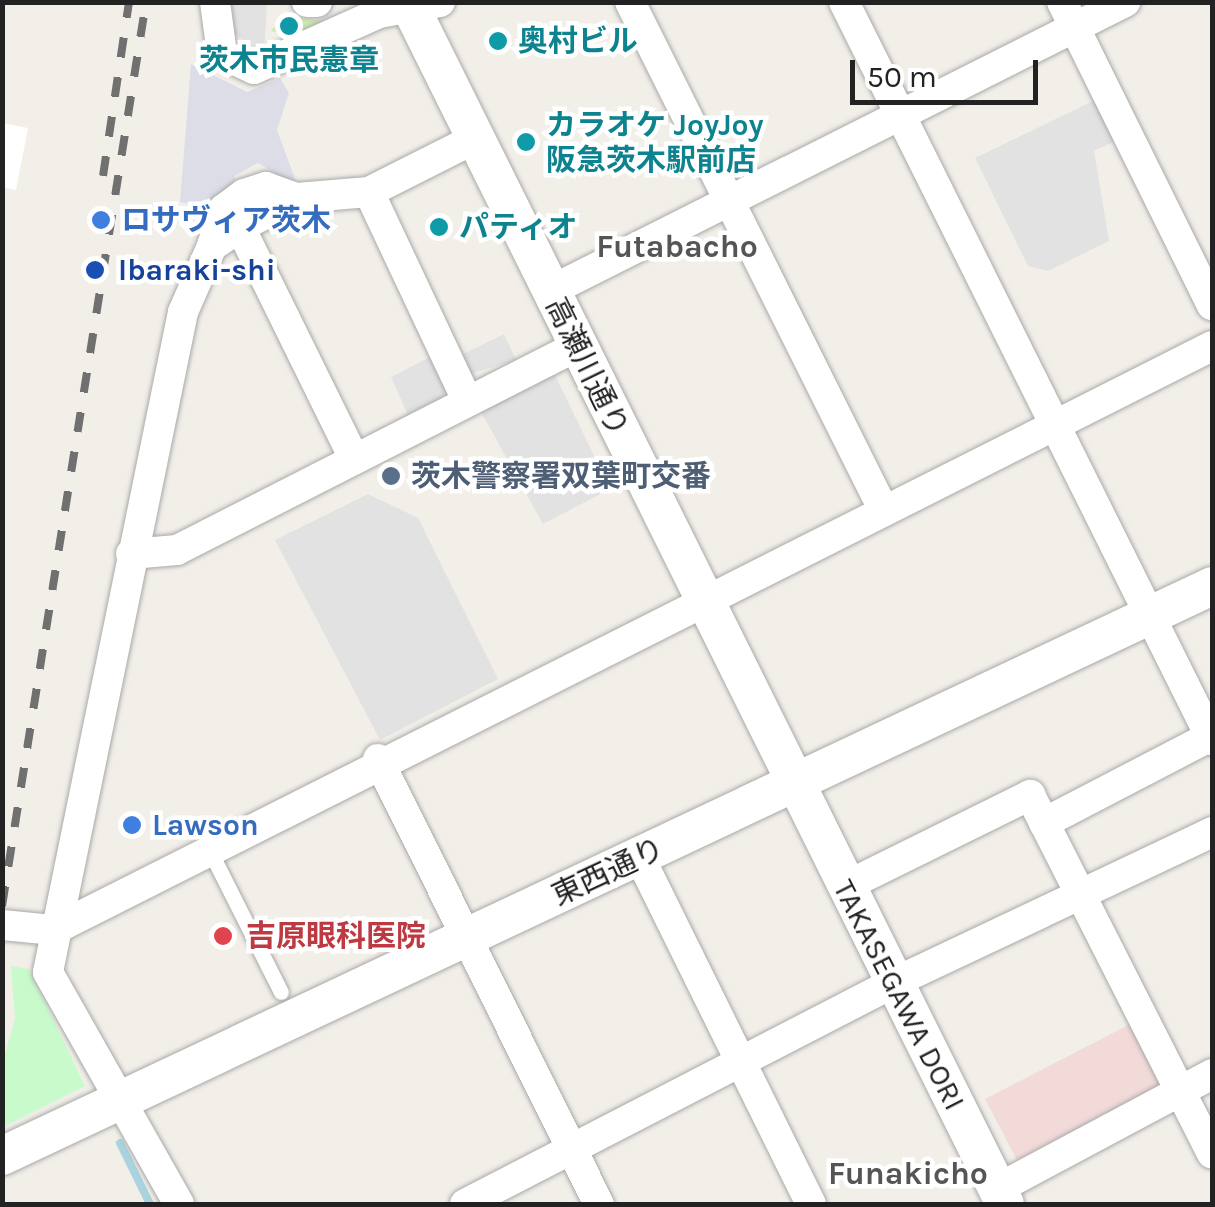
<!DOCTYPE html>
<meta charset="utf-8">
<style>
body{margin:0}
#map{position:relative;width:1215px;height:1207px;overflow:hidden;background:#f2efe9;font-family:Karla,"Noto Sans JP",sans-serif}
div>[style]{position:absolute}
.commercial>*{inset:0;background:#f2dad9}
.grass>*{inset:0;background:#cdebb0}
.park>*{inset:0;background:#c8facc}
.parking>*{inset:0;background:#e2e2e2}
.plaza>*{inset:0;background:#dddde8}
.pier>*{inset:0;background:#fff}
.stream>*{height:8px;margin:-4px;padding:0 4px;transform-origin:4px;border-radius:4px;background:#aad3df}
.roads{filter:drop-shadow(0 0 2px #a9a9a9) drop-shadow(0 0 2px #a9a9a9)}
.service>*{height:15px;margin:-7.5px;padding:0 7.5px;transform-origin:7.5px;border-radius:7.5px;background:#fff}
.minor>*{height:30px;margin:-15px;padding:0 15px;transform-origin:15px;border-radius:15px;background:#fff}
.tertiary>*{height:38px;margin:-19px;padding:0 19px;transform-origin:19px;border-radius:19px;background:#fff}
.rail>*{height:8px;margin-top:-4px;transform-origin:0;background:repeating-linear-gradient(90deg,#707070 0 20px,transparent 0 40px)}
.dots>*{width:28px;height:28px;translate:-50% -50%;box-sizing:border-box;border:5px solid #fff;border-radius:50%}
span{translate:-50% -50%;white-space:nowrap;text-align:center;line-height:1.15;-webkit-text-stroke:9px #fff;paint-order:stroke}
.culture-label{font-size:30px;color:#0d838f;font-weight:700}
.left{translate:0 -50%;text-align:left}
.shop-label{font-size:30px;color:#366cbe;font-weight:700}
.transit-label{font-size:30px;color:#164399;font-weight:700}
.street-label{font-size:30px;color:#222}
.service-label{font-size:30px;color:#4e5e75;font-weight:700}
.health-label{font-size:30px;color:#be3a42;font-weight:700}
.neighbourhood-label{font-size:32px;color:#555;font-weight:700}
.frame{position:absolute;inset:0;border:5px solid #222;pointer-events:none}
.scale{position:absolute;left:850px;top:60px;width:188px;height:45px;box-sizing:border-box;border:5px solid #222;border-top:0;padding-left:12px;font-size:30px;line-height:35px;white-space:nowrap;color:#222;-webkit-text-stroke:8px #fff;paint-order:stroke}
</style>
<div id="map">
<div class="commercial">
<div style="clip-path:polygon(1138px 1020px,1169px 1081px,1017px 1160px,985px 1099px)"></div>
</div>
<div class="grass">
<div style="clip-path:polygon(289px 11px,303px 18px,324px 21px,295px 36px,271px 31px)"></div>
</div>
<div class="park">
<div style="clip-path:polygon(11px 966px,29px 969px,85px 1086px,3px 1127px,3px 1061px,15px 1019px)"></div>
</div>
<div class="parking">
<div style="clip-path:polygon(231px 3px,267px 3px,264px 54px,233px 33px)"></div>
<div style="clip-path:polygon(1095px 100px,1115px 141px,1094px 151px,1109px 241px,1048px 271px,1028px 266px,975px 158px)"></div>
<div style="clip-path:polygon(504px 334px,516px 360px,467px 375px,459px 356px)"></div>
<div style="clip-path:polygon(434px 355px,448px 384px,442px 398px,408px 415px,391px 377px)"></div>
<div style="clip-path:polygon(554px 373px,610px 489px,543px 524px,480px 410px)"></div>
<div style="clip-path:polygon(368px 494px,418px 518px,498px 679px,380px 740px,275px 540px)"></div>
</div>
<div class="plaza">
<div style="clip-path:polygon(191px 64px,247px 92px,280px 78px,289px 93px,277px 130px,298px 187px,258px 163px,234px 176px,237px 184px,209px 208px,180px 202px)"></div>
</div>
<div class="pier">
<div style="clip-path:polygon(2px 123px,28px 128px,16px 190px,3px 187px)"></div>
</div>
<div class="stream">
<div style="left:120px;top:1143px;width:68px;rotate:63.8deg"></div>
</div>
<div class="roads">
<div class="service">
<div style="left:209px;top:849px;width:160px;rotate:63.3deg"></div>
</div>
<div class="minor">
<div style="left:215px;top:2px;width:52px;rotate:82.3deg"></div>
<div style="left:222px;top:54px;width:35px;rotate:25deg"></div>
<div style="left:254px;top:69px;width:137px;rotate:-24.1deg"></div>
<div style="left:379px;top:13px;width:62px;rotate:-10.2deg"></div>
<div style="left:307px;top:2px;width:10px"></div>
<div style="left:630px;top:2px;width:569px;rotate:63.48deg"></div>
<div style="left:844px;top:2px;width:825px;rotate:63.5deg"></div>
<div style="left:1062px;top:2px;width:338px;rotate:63.7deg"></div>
<div style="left:369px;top:192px;width:230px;rotate:64.8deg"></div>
<div style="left:240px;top:227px;width:258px;rotate:63.8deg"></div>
<div style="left:212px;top:246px;width:39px;rotate:-72deg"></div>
<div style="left:224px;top:209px;width:25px;rotate:-37deg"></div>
<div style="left:244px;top:194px;width:23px;rotate:-18deg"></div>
<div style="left:266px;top:187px;width:33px;rotate:20deg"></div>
<div style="left:550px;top:291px;width:644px;rotate:-26.68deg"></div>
<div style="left:131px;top:554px;width:46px;rotate:-5deg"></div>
<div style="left:177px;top:550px;width:449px;rotate:-27deg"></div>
<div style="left:378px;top:759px;width:497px;rotate:63.6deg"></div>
<div style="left:1044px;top:823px;width:188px;rotate:-27.5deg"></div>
<div style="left:640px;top:858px;width:386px;rotate:63.7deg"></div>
<div style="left:844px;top:887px;width:208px;rotate:-26.3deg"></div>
<div style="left:1030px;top:795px;width:402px;rotate:63.1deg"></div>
<div style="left:2px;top:925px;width:51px;rotate:5.6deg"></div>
<div style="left:53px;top:930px;width:1298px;rotate:-26.74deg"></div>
<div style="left:997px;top:1189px;width:244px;rotate:-28.1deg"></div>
<div style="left:179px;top:1204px;width:266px;rotate:-119.5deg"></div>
<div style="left:48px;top:972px;width:674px;rotate:-78.44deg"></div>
<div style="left:183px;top:312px;width:72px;rotate:-66.3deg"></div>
<div style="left:212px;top:246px;width:34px;rotate:-34deg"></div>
<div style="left:240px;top:227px;width:64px;rotate:-27deg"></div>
<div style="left:297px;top:198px;width:72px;rotate:-4.8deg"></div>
<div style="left:369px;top:192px;width:118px;rotate:-26.8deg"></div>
<div style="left:465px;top:1204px;width:482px;rotate:-27.3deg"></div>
<div style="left:893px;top:983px;width:353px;rotate:-25.3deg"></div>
</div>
<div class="tertiary">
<div style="left:408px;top:2px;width:1342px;rotate:63.59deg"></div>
<div style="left:2px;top:1156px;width:1338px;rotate:-25.22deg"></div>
</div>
</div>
<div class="rail">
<div style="left:103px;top:176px;width:176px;rotate:-81.5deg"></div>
<div style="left:2px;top:906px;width:915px;rotate:-80.95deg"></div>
</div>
<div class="dots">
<div style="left:289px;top:26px;background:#0f9aa8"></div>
<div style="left:498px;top:41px;background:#0f9aa8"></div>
<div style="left:526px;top:142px;background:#0f9aa8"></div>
<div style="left:101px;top:220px;background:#3f7fe0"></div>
<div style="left:439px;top:227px;background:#0f9aa8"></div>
<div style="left:95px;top:270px;background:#1a4fb4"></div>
<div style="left:391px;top:476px;background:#5c6f8a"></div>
<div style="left:132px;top:825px;background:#3f7fe0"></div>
<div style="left:223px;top:936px;background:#e0444e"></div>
</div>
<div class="culture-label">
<span class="left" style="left:518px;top:41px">奥村ビル</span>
<span style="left:289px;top:60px">茨木市民憲章</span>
<span class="left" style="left:546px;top:142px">カラオケ JoyJoy<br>阪急茨木駅前店</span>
<span class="left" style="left:459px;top:227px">パティオ</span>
</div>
<div class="shop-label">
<span class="left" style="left:121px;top:220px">ロサヴィア茨木</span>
<span class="left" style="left:152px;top:825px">Lawson</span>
</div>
<div class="transit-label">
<span class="left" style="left:118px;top:270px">Ibaraki-shi</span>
</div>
<div class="street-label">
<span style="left:587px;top:367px;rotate:64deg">高瀬川通り</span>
<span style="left:608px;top:872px;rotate:-25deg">東西通り</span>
<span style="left:899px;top:995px;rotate:63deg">TAKASEGAWA DORI</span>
</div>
<div class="service-label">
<span class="left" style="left:411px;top:476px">茨木警察署双葉町交番</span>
</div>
<div class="health-label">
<span class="left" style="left:246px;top:936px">吉原眼科医院</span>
</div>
<div class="neighbourhood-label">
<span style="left:677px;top:247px">Futabacho</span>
<span style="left:908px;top:1174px">Funakicho</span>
</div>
<div class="frame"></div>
<div class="scale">50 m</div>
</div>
